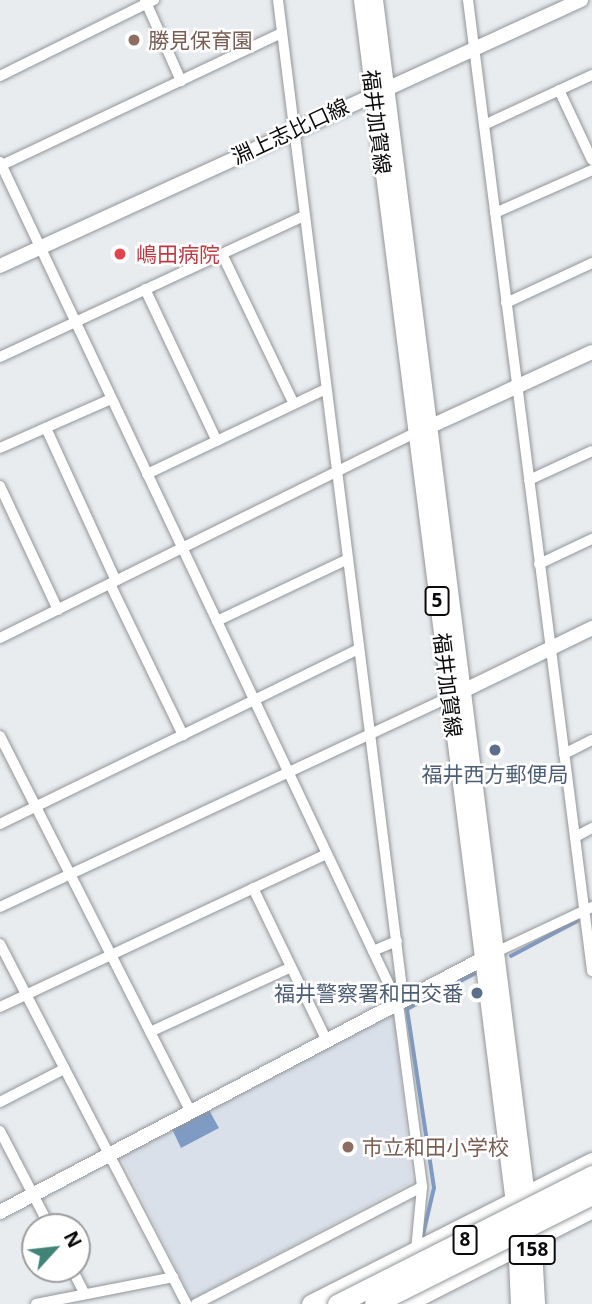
<!DOCTYPE html>
<meta charset="utf-8">
<style>
body{margin:0}
#map{position:relative;width:592px;height:1304px;overflow:hidden;background:#e9ecef;font-family:"Noto Sans","Noto Sans JP",sans-serif}
div>[style]{position:absolute}
.built>*{inset:0;background:#d9e0ea}
.water>*{inset:0;background:#7e9bc4}
.stream>*{height:3.5px;margin:-1.75px;padding:0 1.75px;transform-origin:1.75px;border-radius:1.75px;background:#7e9bc4}
.roads{filter:drop-shadow(0 0 2px #939699) drop-shadow(0 0 2px #939699)}
.street>*{height:10px;margin:-5px;padding:0 5px;transform-origin:5px;border-radius:5px;background:#fff}
.secondary>*{height:14px;margin:-7px;padding:0 7px;transform-origin:7px;border-radius:7px;background:#fff}
.primary>*{height:16px;margin:-8px;padding:0 8px;transform-origin:8px;border-radius:8px;background:#fff}
.highway>*{height:19px;margin:-9.5px;padding:0 9.5px;transform-origin:9.5px;border-radius:9.5px;background:#fff}
.bridges{filter:drop-shadow(0 0 2px #939699) drop-shadow(0 0 2px #939699)}
.highway-bridge>*{height:19px;margin:-9.5px;padding:0 9.5px;transform-origin:9.5px;border-radius:9.5px;background:#fff}
.dots>*{width:19px;height:19px;translate:-50% -50%;box-sizing:border-box;border:4px solid #fff;border-radius:50%}
span{translate:-50% -50%;white-space:nowrap;text-align:center;line-height:1.15;-webkit-text-stroke:5px #fff;paint-order:stroke}
.shield-label span{padding:2px 5px;background:#fff;border:2px solid;border-radius:5px;-webkit-text-stroke-width:0}
.shield-label{font-size:19px;color:#0b0b0d;font-weight:700}
.education-label{font-size:21px;color:#785e54}
.left{translate:0 -50%;text-align:left}
.street-label{font-size:21px;color:#0b0b0d}
.health-label{font-size:21px;color:#be3a42}
.service-label{font-size:21px;color:#4e5e75}
.right{translate:-100% -50%;text-align:right}
.north{position:absolute;left:21px;top:1213px;width:70px;height:70px;box-sizing:border-box;background:#fff;border:2px solid #9d9d9e;border-radius:50%;rotate:63deg;font-size:19px;font-weight:700;line-height:28px;text-align:center;color:#0b0b0d}
.north::after{content:'';display:block;margin:auto;width:24px;height:32px;background:#408477;clip-path:polygon(50% 0,100% 100%,50% 72%,0 100%)}
</style>
<div id="map">
<div class="built">
<div style="clip-path:polygon(389px 1013px,394px 1016px,412px 1182px,192px 1299px,120px 1155px)"></div>
</div>
<div class="water">
<div style="clip-path:polygon(209px 1110px,219px 1128px,181px 1148px,172px 1129px)"></div>
</div>
<div class="stream">
<div style="left:511px;top:956px;width:75px;rotate:-27.9deg"></div>
<div style="left:422px;top:1239px;width:52px;rotate:-76.8deg"></div>
<div style="left:434px;top:1188px;width:181px;rotate:-98.6deg"></div>
<div style="left:407px;top:1009px;width:76px;rotate:-27.6deg"></div>
</div>
<div class="roads">
<div class="street">
<div style="left:145px;top:0;width:89px;rotate:66deg"></div>
<div style="left:278px;top:0;width:989px;rotate:82.85deg"></div>
<div style="left:401px;top:981px;width:23px;rotate:97deg"></div>
<div style="left:398px;top:1004px;width:185px;rotate:82.5deg"></div>
<div style="left:422px;top:1187px;width:64px;rotate:95.4deg"></div>
<div style="left:468px;top:0;width:979px;rotate:82.72deg"></div>
<div style="left:0;top:76px;width:172px;rotate:-26.3deg"></div>
<div style="left:559px;top:90px;width:77px;rotate:64.8deg"></div>
<div style="left:484px;top:125px;width:119px;rotate:-24.8deg"></div>
<div style="left:0;top:162px;width:931px;rotate:64.7deg"></div>
<div style="left:0;top:166px;width:312px;rotate:-25.3deg"></div>
<div style="left:495px;top:213px;width:106px;rotate:-23.9deg"></div>
<div style="left:222px;top:254px;width:166px;rotate:64.4deg"></div>
<div style="left:145px;top:289px;width:168px;rotate:64.7deg"></div>
<div style="left:506px;top:303px;width:95px;rotate:-24.9deg"></div>
<div style="left:0;top:357px;width:335px;rotate:-24.9deg"></div>
<div style="left:46px;top:428px;width:168px;rotate:65.4deg"></div>
<div style="left:0;top:448px;width:121px;rotate:-23.8deg"></div>
<div style="left:147px;top:474px;width:198px;rotate:-25.4deg"></div>
<div style="left:529px;top:480px;width:69px;rotate:-24.7deg"></div>
<div style="left:0;top:486px;width:137px;rotate:64.9deg"></div>
<div style="left:539px;top:564px;width:59px;rotate:-25.3deg"></div>
<div style="left:110px;top:584px;width:168px;rotate:64.2deg"></div>
<div style="left:217px;top:621px;width:145px;rotate:-25.3deg"></div>
<div style="left:0;top:638px;width:470px;rotate:-26.3deg"></div>
<div style="left:0;top:736px;width:422px;rotate:63.1deg"></div>
<div style="left:564px;top:754px;width:31px;rotate:-27deg"></div>
<div style="left:0;top:824px;width:399px;rotate:-26deg"></div>
<div style="left:575px;top:837px;width:19px;rotate:-28deg"></div>
<div style="left:253px;top:888px;width:170px;rotate:64.2deg"></div>
<div style="left:0;top:907px;width:501px;rotate:-25.03deg"></div>
<div style="left:0;top:944px;width:406px;rotate:62.6deg"></div>
<div style="left:373px;top:951px;width:26px;rotate:-23deg"></div>
<div style="left:496px;top:952px;width:106px;rotate:-25.1deg"></div>
<div style="left:0;top:1007px;width:360px;rotate:-25.1deg"></div>
<div style="left:150px;top:1032px;width:155px;rotate:-24.7deg"></div>
<div style="left:0;top:1102px;width:72px;rotate:-27.3deg"></div>
<div style="left:0;top:1131px;width:108px;rotate:62.5deg"></div>
<div style="left:72px;top:1269px;width:28px;rotate:63deg"></div>
<div style="left:36px;top:1304px;width:140px;rotate:-11.1deg"></div>
<div style="left:196px;top:1304px;width:254px;rotate:-27.4deg"></div>
</div>
<div class="secondary">
<div style="left:0;top:266px;width:639px;rotate:-24.6deg"></div>
<div style="left:429px;top:427px;width:179px;rotate:-24.7deg"></div>
<div style="left:463px;top:691px;width:144px;rotate:-26deg"></div>
<div style="left:0;top:1212px;width:556px;rotate:-27.67deg"></div>
</div>
<div class="primary">
<div style="left:362px;top:0;width:1213px;rotate:82.8deg"></div>
<div style="left:375px;top:0;width:1206px;rotate:82.76deg"></div>
</div>
<div class="highway">
<div style="left:531px;top:1229px;width:75px;rotate:86.9deg"></div>
<div style="left:517px;top:1235px;width:69px;rotate:87.5deg"></div>
<div style="left:311px;top:1304px;width:315px;rotate:-26.8deg"></div>
<div style="left:403px;top:1304px;width:212px;rotate:-26.9deg"></div>
</div>
</div>
<div class="bridges">
<div class="highway-bridge">
<div style="left:337px;top:1304px;width:286px;rotate:-26.8deg"></div>
<div style="left:374px;top:1304px;width:244px;rotate:-26.6deg"></div>
</div>
</div>
<div class="dots">
<div style="left:134px;top:40px;background:#8d6e63"></div>
<div style="left:120px;top:254px;background:#e0444e"></div>
<div style="left:495px;top:750px;background:#5c6f8a"></div>
<div style="left:477px;top:993px;background:#5c6f8a"></div>
<div style="left:348px;top:1147px;background:#8d6e63"></div>
</div>
<div class="shield-label">
<span style="left:437px;top:601px">5</span>
<span style="left:465px;top:1240px">8</span>
<span style="left:532px;top:1250px">158</span>
</div>
<div class="education-label">
<span class="left" style="left:148px;top:40px">勝見保育園</span>
<span class="left" style="left:362px;top:1147px">市立和田小学校</span>
</div>
<div class="street-label">
<span style="left:377px;top:122px;rotate:83deg">福井加賀線</span>
<span style="left:290px;top:131px;rotate:-25deg">淵上志比口線</span>
<span style="left:448px;top:685px;rotate:83deg">福井加賀線</span>
</div>
<div class="health-label">
<span class="left" style="left:136px;top:254px">嶋田病院</span>
</div>
<div class="service-label">
<span style="left:495px;top:774px">福井西方郵便局</span>
<span class="right" style="left:463px;top:993px">福井警察署和田交番</span>
</div>
<div class="north">N</div>
</div>
